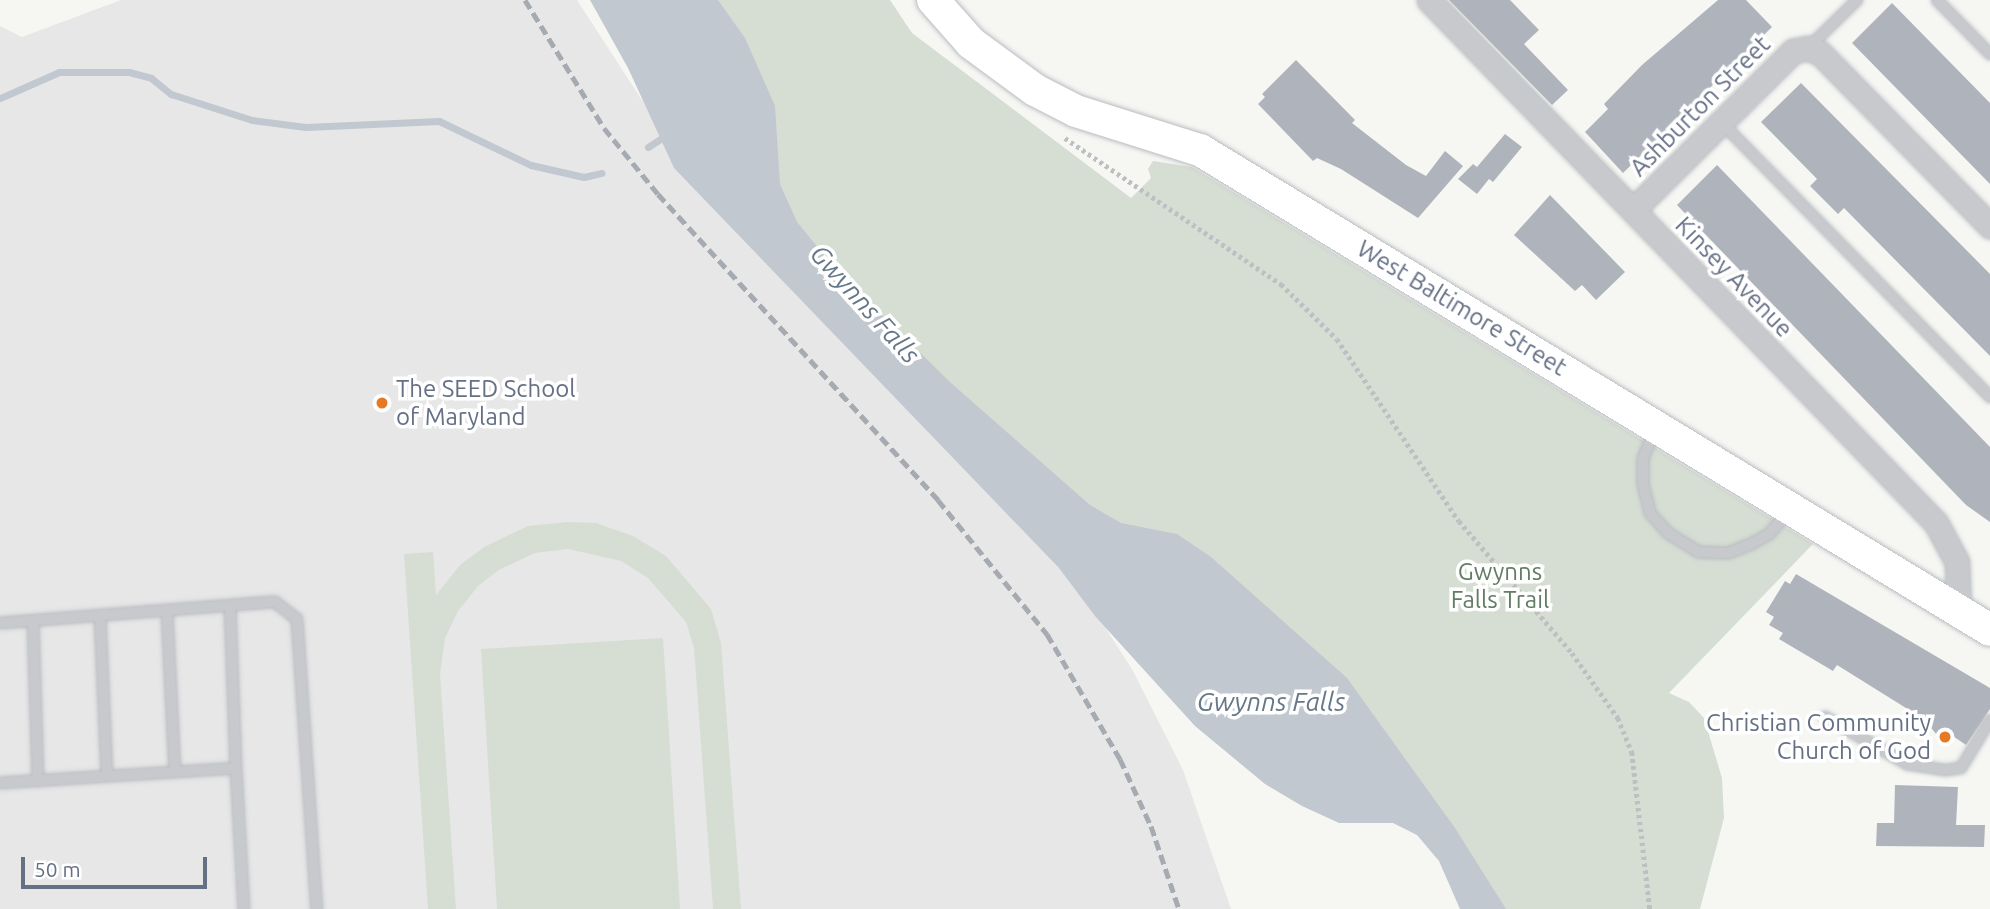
<!DOCTYPE html>
<style>
body{margin:0}
#map{position:relative;width:1990px;height:909px;overflow:hidden;background:#f6f7f3;font-family:Ubuntu,sans-serif}
div>[style]{position:absolute}
.built>*{inset:0;background:#e7e7e7}
.green>*{inset:0;background:#d6ded4}
.water>*{inset:0;background:#c1c8cf}
.stream>*{height:7px;margin:-3.5px;padding:0 3.5px;transform-origin:3.5px;border-radius:3.5px;background:#c1c8cf}
.building>*{inset:0;background:#afb4bc}
.path>*{height:4.5px;margin-top:-2.25px;transform-origin:0;background:repeating-linear-gradient(90deg,#bebfc2 0 3.5px,transparent 0 7px)}
.roads{filter:drop-shadow(0 0 2px #b9bcc1) drop-shadow(0 0 2px #b9bcc1)}
.lane>*{height:10px;margin:-5px;padding:0 5px;transform-origin:5px;border-radius:5px;background:#c7c9cd}
.street>*{height:23px;margin:-11.5px;padding:0 11.5px;transform-origin:11.5px;border-radius:11.5px;background:#c7c9cd}
.secondary>*{height:32px;margin:-16px;padding:0 16px;transform-origin:16px;border-radius:16px;background:#fff}
.rail>*{height:5px;margin-top:-2.5px;transform-origin:0;background:repeating-linear-gradient(90deg,#a6aab1 0 10px,transparent 0 15px)}
.dots>*{width:19px;height:19px;translate:-50% -50%;box-sizing:border-box;border:4px solid #fff;border-radius:50%}
span{translate:-50% -50%;white-space:nowrap;text-align:center;line-height:1.15;-webkit-text-stroke:7px #fff;paint-order:stroke}
.street-label{font-size:24px;color:#657085}
.poi-label{font-size:24px;color:#657085}
.left{translate:0 -50%;text-align:left}
.right{translate:-100% -50%;text-align:right}
.park-label{font-size:24px;color:#647c64}
.water-label{font-size:26px;color:#667888;font-style:italic}
.scale{position:absolute;left:21px;top:857px;width:186px;height:32px;box-sizing:border-box;border:4px solid #657085;border-top:0;padding-left:9px;font-size:21px;line-height:24px;white-space:nowrap;color:#657085;-webkit-text-stroke:5px #fff;paint-order:stroke}
</style>
<div id="map">
<div class="built">
<div style="clip-path:polygon(121px 0,577px 0,671px 145px,1074px 578px,1133px 671px,1183px 770px,1231px 909px,0 909px,0 26px,22px 37px)"></div>
</div>
<div class="green">
<div style="clip-path:polygon(652px 0,890px 0,912px 33px,1131px 198px,1151px 178px,1148px 169px,1153px 161px,1192px 167px,1813px 544px,1669px 693px,1689px 702px,1704px 718px,1722px 778px,1724px 818px,1700px 909px,1482px 909px,1419px 802px,1065px 525px,823px 290px)"></div>
<div style="clip-path:polygon(567px 522px,596px 523px,633px 536px,666px 556px,711px 609px,721px 643px,741px 909px,713px 909px,694px 648px,686px 622px,648px 578px,621px 561px,568px 549px,535px 553px,499px 570px,479px 585px,458px 611px,445px 638px,440px 674px,456px 909px,428px 909px,404px 554px,433px 552px,436px 595px,460px 565px,484px 547px,528px 526px)"></div>
<div style="clip-path:polygon(663px 638px,680px 909px,497px 909px,481px 649px)"></div>
</div>
<div class="water">
<div style="clip-path:polygon(590px 0,718px 0,745px 38px,775px 106px,780px 184px,797px 222px,839px 273px,951px 383px,1090px 505px,1121px 523px,1177px 534px,1211px 557px,1347px 678px,1455px 828px,1506px 909px,1460px 909px,1439px 861px,1417px 835px,1393px 823px,1339px 823px,1302px 806px,1265px 784px,1195px 726px,1095px 616px,1059px 568px,674px 168px,628px 68px)"></div>
</div>
<div class="stream">
<div style="left:0;top:98px;width:64px;rotate:-23.8deg"></div>
<div style="left:59px;top:72px;width:70px"></div>
<div style="left:129px;top:72px;width:23px;rotate:15deg"></div>
<div style="left:151px;top:78px;width:26px;rotate:39deg"></div>
<div style="left:171px;top:94px;width:85px;rotate:17.8deg"></div>
<div style="left:252px;top:120px;width:54px;rotate:7.4deg"></div>
<div style="left:306px;top:127px;width:133px;rotate:-2.6deg"></div>
<div style="left:439px;top:121px;width:102px;rotate:25.6deg"></div>
<div style="left:531px;top:165px;width:54px;rotate:12.8deg"></div>
<div style="left:584px;top:177px;width:18px;rotate:-13deg"></div>
<div style="left:648px;top:147px;width:24px;rotate:-33deg"></div>
</div>
<div class="building">
<div style="clip-path:polygon(1449px 0,1510px 0,1539px 30px,1524px 44px,1568px 90px,1552px 105px)"></div>
<div style="clip-path:polygon(1718px 0,1746px 0,1772px 27px,1623px 173px,1585px 132px,1608px 109px,1604px 104px,1642px 65px)"></div>
<div style="clip-path:polygon(1892px 3px,1990px 103px,1990px 184px,1852px 43px)"></div>
<div style="clip-path:polygon(1296px 60px,1355px 120px,1352px 123px,1406px 165px,1426px 176px,1445px 151px,1463px 166px,1418px 218px,1341px 169px,1317px 158px,1313px 161px,1258px 104px,1265px 97px,1262px 94px)"></div>
<div style="clip-path:polygon(1801px 83px,1990px 274px,1990px 356px,1844px 208px,1838px 214px,1810px 186px,1817px 179px,1761px 122px)"></div>
<div style="clip-path:polygon(1505px 134px,1522px 147px,1493px 182px,1489px 179px,1477px 194px,1458px 179px,1473px 164px,1477px 167px)"></div>
<div style="clip-path:polygon(1717px 165px,1990px 447px,1990px 522px,1966px 505px,1677px 205px)"></div>
<div style="clip-path:polygon(1550px 195px,1625px 272px,1596px 300px,1582px 285px,1575px 291px,1514px 235px)"></div>
<div style="clip-path:polygon(1796px 574px,1990px 688px,1990px 709px,1966px 745px,1947px 732px,1942px 741px,1922px 717px,1906px 708px,1837px 665px,1833px 671px,1779px 639px,1783px 633px,1769px 625px,1774px 617px,1766px 612px,1785px 581px,1790px 584px)"></div>
<div style="clip-path:polygon(1895px 785px,1958px 787px,1956px 825px,1985px 825px,1984px 847px,1876px 846px,1877px 823px,1894px 823px)"></div>
</div>
<div class="path">
<div style="left:1065px;top:138px;width:261px;rotate:34.1deg"></div>
<div style="left:1281px;top:284px;width:78px;rotate:44.5deg"></div>
<div style="left:1337px;top:339px;width:219px;rotate:56.2deg"></div>
<div style="left:1459px;top:521px;width:174px;rotate:49.4deg"></div>
<div style="left:1572px;top:653px;width:80px;rotate:54.7deg"></div>
<div style="left:1618px;top:718px;width:37px;rotate:68deg"></div>
<div style="left:1632px;top:752px;width:158px;rotate:83.5deg"></div>
</div>
<div class="roads">
<div class="lane">
<div style="left:1937px;top:0;width:76px;rotate:45.5deg"></div>
<div style="left:1808px;top:48px;width:69px;rotate:-44.4deg"></div>
<div style="left:1721px;top:122px;width:385px;rotate:45.6deg"></div>
<div style="left:1655px;top:429px;width:32px;rotate:112deg"></div>
<div style="left:1643px;top:459px;width:25px;rotate:90deg"></div>
<div style="left:1643px;top:484px;width:30px;rotate:76deg"></div>
<div style="left:1650px;top:513px;width:27px;rotate:48deg"></div>
<div style="left:1668px;top:533px;width:36px;rotate:32deg"></div>
<div style="left:1698px;top:552px;width:30px;rotate:2deg"></div>
<div style="left:1728px;top:553px;width:25px;rotate:-21deg"></div>
<div style="left:1751px;top:544px;width:21px;rotate:-29deg"></div>
<div style="left:1769px;top:534px;width:32px;rotate:-49deg"></div>
<div style="left:230px;top:606px;width:162px;rotate:87.9deg"></div>
<div style="left:167px;top:611px;width:161px;rotate:87.2deg"></div>
<div style="left:100px;top:616px;width:160px;rotate:87.5deg"></div>
<div style="left:33px;top:621px;width:160px;rotate:88.2deg"></div>
<div style="left:0;top:623px;width:276px;rotate:-4.4deg"></div>
<div style="left:275px;top:602px;width:28px;rotate:38deg"></div>
<div style="left:297px;top:619px;width:291px;rotate:86.1deg"></div>
<div style="left:1825px;top:717px;width:95px;rotate:29.8deg"></div>
<div style="left:1907px;top:764px;width:39px;rotate:9deg"></div>
<div style="left:1946px;top:770px;width:15px;rotate:-8deg"></div>
<div style="left:1961px;top:768px;width:56px;rotate:-58.9deg"></div>
<div style="left:0;top:783px;width:236px;rotate:-3.6deg"></div>
<div style="left:236px;top:768px;width:141px;rotate:86.8deg"></div>
</div>
<div class="street">
<div style="left:1429px;top:0;width:728px;rotate:45.89deg"></div>
<div style="left:1936px;top:523px;width:44px;rotate:61.7deg"></div>
<div style="left:1957px;top:562px;width:49px;rotate:87.7deg"></div>
<div style="left:1633px;top:210px;width:226px;rotate:-44.8deg"></div>
<div style="left:1793px;top:51px;width:15px;rotate:-11deg"></div>
<div style="left:1808px;top:48px;width:13px;rotate:23deg"></div>
<div style="left:1820px;top:53px;width:243px;rotate:45.5deg"></div>
</div>
<div class="secondary">
<div style="left:933px;top:0;width:57px;rotate:48.5deg"></div>
<div style="left:971px;top:43px;width:79px;rotate:36.3deg"></div>
<div style="left:1035px;top:90px;width:46px;rotate:27.1deg"></div>
<div style="left:1076px;top:111px;width:130px;rotate:17.5deg"></div>
<div style="left:1200px;top:150px;width:924px;rotate:31.28deg"></div>
</div>
</div>
<div class="rail">
<div style="left:525px;top:0;width:150px;rotate:58.3deg"></div>
<div style="left:604px;top:128px;width:85px;rotate:50.7deg"></div>
<div style="left:658px;top:194px;width:415px;rotate:47.5deg"></div>
<div style="left:938px;top:500px;width:173px;rotate:50.9deg"></div>
<div style="left:1047px;top:634px;width:145px;rotate:59.7deg"></div>
<div style="left:1120px;top:759px;width:74px;rotate:65.2deg"></div>
<div style="left:1151px;top:826px;width:88px;rotate:71.4deg"></div>
</div>
<div class="dots">
<div style="left:382px;top:403px;background:#e67a24"></div>
<div style="left:1945px;top:737px;background:#e67a24"></div>
</div>
<div class="street-label">
<span style="left:1700px;top:106px;rotate:-45deg">Ashburton Street</span>
<span style="left:1734px;top:277px;rotate:46deg">Kinsey Avenue</span>
<span style="left:1462px;top:308px;rotate:31deg">West Baltimore Street</span>
</div>
<div class="poi-label">
<span class="left" style="left:396px;top:403px">The SEED School<br>of Maryland</span>
<span class="right" style="left:1931px;top:737px">Christian Community<br>Church of God</span>
</div>
<div class="park-label">
<span style="left:1500px;top:586px">Gwynns<br>Falls Trail</span>
</div>
<div class="water-label">
<span style="left:865px;top:304px;rotate:48deg">Gwynns Falls</span>
<span style="left:1271px;top:702px">Gwynns Falls</span>
</div>
<div class="scale">50 m</div>
</div>
